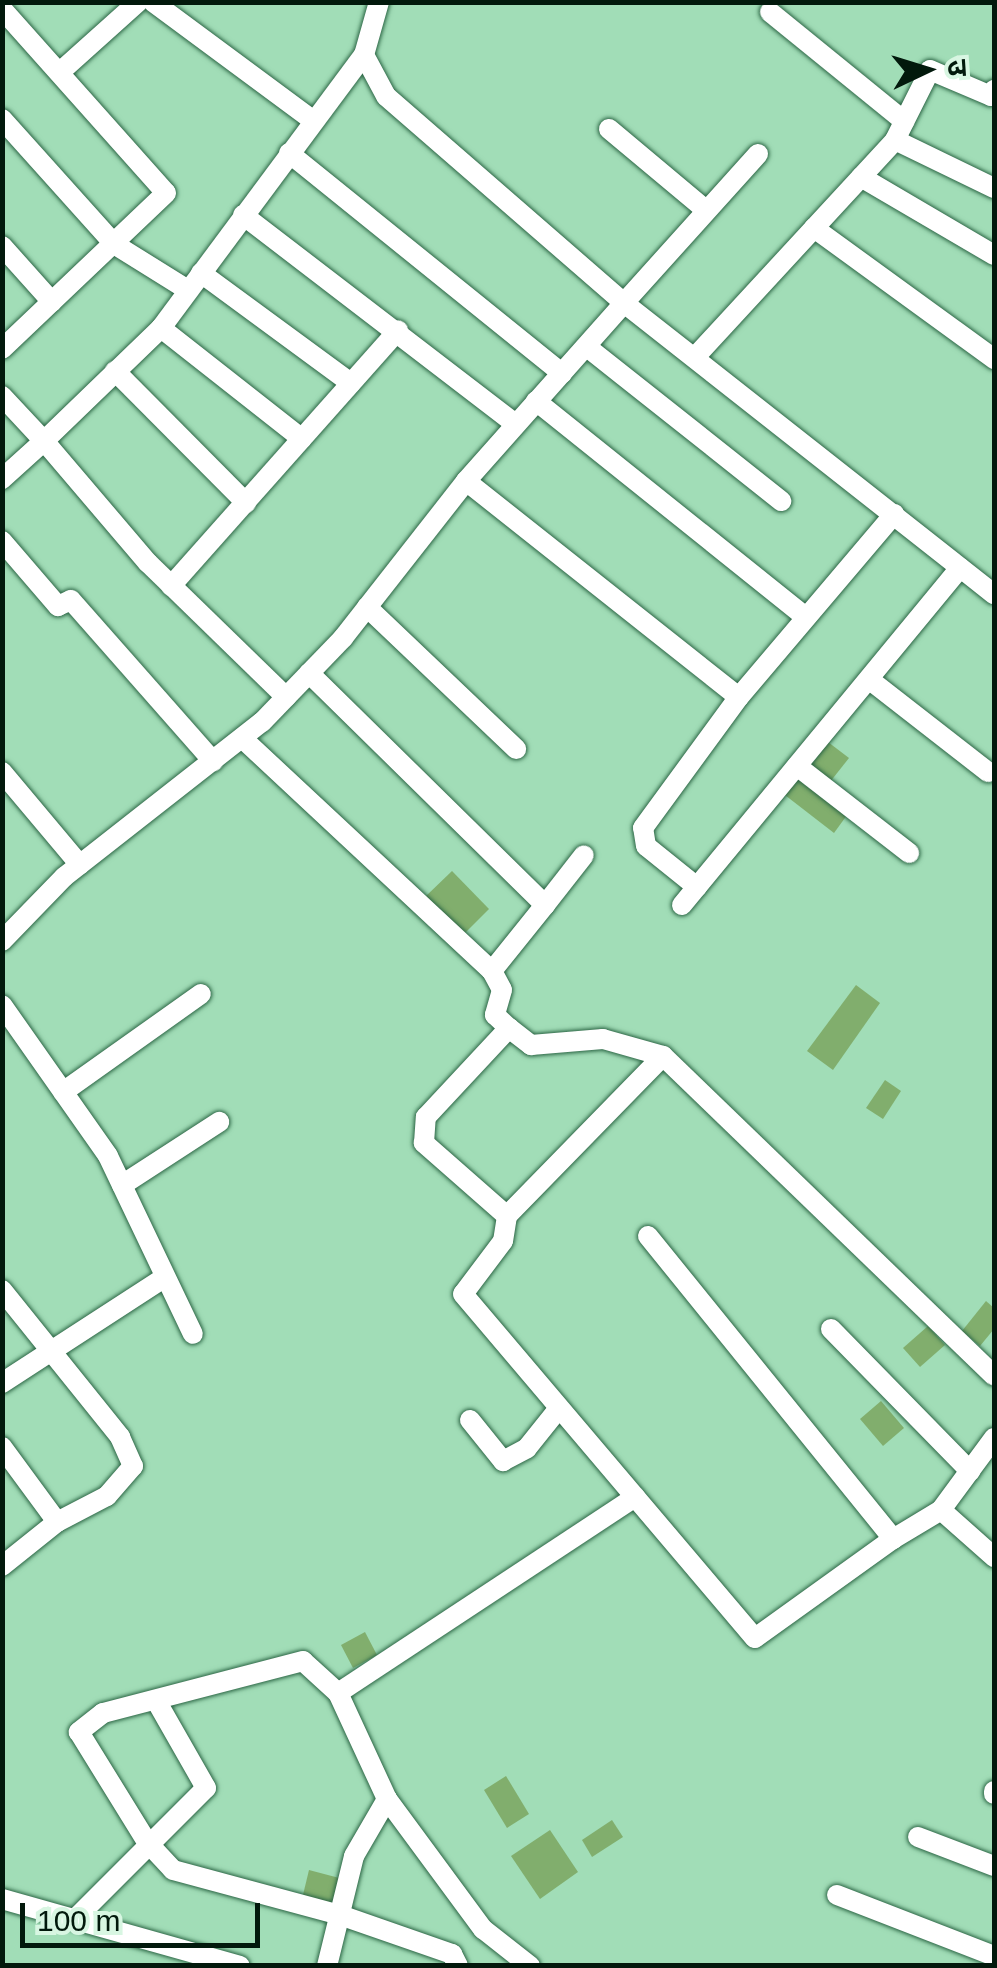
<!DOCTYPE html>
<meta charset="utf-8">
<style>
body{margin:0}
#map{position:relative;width:997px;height:1968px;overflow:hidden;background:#a1ddb7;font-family:Arial,"Noto Sans Devanagari",sans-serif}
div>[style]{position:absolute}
.building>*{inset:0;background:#81ae6d}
.roads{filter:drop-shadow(0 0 2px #2c6645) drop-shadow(0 0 2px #2c6645)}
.minor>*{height:20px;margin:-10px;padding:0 10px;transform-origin:10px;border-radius:10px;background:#fff}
span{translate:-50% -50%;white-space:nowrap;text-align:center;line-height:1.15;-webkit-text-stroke:10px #d8f6e2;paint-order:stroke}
.frame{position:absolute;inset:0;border:5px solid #02190c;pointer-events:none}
.north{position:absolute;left:877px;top:20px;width:100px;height:100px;-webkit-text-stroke:8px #d8f6e2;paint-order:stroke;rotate:86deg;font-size:28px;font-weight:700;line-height:40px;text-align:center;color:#02190c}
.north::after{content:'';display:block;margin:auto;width:35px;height:45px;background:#02190c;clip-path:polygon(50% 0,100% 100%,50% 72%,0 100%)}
.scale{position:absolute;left:20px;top:1903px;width:240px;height:45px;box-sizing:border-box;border:5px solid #02190c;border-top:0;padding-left:12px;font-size:30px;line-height:35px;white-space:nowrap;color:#02190c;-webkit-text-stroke:8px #d8f6e2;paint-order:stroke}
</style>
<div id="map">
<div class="building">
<div style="clip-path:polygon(828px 742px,849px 758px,830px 782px,810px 767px)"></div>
<div style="clip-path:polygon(797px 771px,850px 811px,834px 833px,781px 792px)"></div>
<div style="clip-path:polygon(452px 871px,489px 909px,463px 935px,425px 897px)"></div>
<div style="clip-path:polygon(856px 985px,880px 1003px,833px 1070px,807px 1051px)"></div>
<div style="clip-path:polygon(885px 1080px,901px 1091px,883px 1119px,866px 1108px)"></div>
<div style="clip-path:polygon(986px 1301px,994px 1308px,994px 1329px,980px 1346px,962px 1331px)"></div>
<div style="clip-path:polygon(928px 1326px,945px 1345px,920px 1367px,903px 1348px)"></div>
<div style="clip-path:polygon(881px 1401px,904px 1428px,883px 1446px,860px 1419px)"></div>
<div style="clip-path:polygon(365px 1632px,377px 1655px,353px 1668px,341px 1645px)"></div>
<div style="clip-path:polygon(506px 1776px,529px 1814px,507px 1828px,484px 1790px)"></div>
<div style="clip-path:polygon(612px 1820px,623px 1837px,592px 1857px,582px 1840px)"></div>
<div style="clip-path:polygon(550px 1830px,578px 1872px,540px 1899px,511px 1856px)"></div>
<div style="clip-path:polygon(309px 1870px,343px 1879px,335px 1907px,302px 1899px)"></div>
</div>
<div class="roads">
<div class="minor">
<div style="left:153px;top:2px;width:200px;rotate:36.5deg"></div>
<div style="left:2px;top:9px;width:246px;rotate:48.3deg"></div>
<div style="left:166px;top:193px;width:226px;rotate:136.4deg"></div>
<div style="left:770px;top:12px;width:173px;rotate:39.1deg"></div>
<div style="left:60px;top:72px;width:105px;rotate:-41.9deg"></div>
<div style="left:2px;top:119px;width:168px;rotate:48.1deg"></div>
<div style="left:114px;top:244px;width:87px;rotate:31.9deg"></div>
<div style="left:609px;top:129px;width:126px;rotate:39.9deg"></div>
<div style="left:895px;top:140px;width:110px;rotate:25.9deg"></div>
<div style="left:289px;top:153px;width:351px;rotate:38.9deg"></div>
<div style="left:758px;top:154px;width:200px;rotate:132deg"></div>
<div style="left:624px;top:303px;width:471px;rotate:38.2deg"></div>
<div style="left:861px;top:177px;width:154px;rotate:30.4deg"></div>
<div style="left:243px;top:215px;width:343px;rotate:37.5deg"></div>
<div style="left:814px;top:228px;width:223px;rotate:36deg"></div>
<div style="left:2px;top:246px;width:75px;rotate:48.2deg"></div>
<div style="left:201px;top:273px;width:186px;rotate:36.3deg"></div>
<div style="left:161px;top:328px;width:179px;rotate:38.2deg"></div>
<div style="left:587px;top:347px;width:248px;rotate:38.4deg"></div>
<div style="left:695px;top:357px;width:295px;rotate:-47.3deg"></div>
<div style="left:895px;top:140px;width:78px;rotate:-63.4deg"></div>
<div style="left:930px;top:70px;width:66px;rotate:23.1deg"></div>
<div style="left:991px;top:96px;width:7px;rotate:-63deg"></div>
<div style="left:115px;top:371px;width:186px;rotate:45.2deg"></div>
<div style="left:2px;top:396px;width:62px;rotate:47deg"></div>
<div style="left:44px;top:441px;width:57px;rotate:137.9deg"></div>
<div style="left:536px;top:401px;width:346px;rotate:38.7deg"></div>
<div style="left:466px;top:481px;width:348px;rotate:38.4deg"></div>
<div style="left:739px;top:697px;width:240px;rotate:-49.7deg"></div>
<div style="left:2px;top:541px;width:86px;rotate:49.3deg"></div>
<div style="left:58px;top:606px;width:14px;rotate:-25deg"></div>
<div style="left:71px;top:600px;width:215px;rotate:48.6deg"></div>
<div style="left:171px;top:586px;width:342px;rotate:-48.4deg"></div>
<div style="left:367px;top:607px;width:206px;rotate:43.6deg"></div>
<div style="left:309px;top:673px;width:331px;rotate:44.5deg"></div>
<div style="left:545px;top:905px;width:85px;rotate:128.8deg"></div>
<div style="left:870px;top:680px;width:150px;rotate:37.9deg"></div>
<div style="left:286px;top:697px;width:192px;rotate:-135.8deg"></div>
<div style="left:148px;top:563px;width:160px;rotate:-130.4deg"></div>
<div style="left:44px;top:441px;width:163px;rotate:-44deg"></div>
<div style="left:161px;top:328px;width:340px;rotate:-53.4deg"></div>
<div style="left:242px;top:738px;width:342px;rotate:43deg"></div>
<div style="left:492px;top:971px;width:21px;rotate:62deg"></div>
<div style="left:502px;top:990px;width:26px;rotate:106deg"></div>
<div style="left:495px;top:1015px;width:19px;rotate:43deg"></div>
<div style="left:509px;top:1028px;width:28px;rotate:38deg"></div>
<div style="left:531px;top:1045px;width:72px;rotate:-4.8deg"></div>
<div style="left:603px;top:1039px;width:62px;rotate:15.8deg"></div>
<div style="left:663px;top:1056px;width:460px;rotate:44deg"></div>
<div style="left:797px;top:766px;width:142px;rotate:37.8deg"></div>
<div style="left:2px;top:772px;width:121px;rotate:50deg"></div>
<div style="left:697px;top:887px;width:65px;rotate:-141.2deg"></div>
<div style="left:646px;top:846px;width:18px;rotate:-99deg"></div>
<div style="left:643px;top:828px;width:162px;rotate:-53.8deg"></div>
<div style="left:545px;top:905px;width:63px;rotate:-52deg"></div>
<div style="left:682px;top:905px;width:437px;rotate:-50.5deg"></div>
<div style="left:2px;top:941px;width:89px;rotate:-45.9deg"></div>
<div style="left:64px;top:877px;width:251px;rotate:-38.1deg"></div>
<div style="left:262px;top:722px;width:117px;rotate:-46deg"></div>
<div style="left:343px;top:638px;width:199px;rotate:-51.9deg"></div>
<div style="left:466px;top:481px;width:238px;rotate:-48.4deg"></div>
<div style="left:624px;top:303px;width:315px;rotate:-139deg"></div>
<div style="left:386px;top:96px;width:47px;rotate:-118.2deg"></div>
<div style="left:364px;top:55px;width:55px;rotate:-74.2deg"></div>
<div style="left:2px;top:1005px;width:184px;rotate:54.9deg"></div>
<div style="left:108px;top:1156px;width:197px;rotate:64.5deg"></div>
<div style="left:663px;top:1056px;width:223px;rotate:134.3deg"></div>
<div style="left:507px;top:1216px;width:25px;rotate:99deg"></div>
<div style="left:503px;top:1241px;width:66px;rotate:127deg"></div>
<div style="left:463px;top:1294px;width:451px;rotate:49.7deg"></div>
<div style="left:755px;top:1638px;width:170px;rotate:-35.7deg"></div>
<div style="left:63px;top:1092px;width:169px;rotate:-35.4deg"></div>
<div style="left:122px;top:1185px;width:116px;rotate:-33deg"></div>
<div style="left:507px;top:1216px;width:111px;rotate:-138.7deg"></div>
<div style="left:424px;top:1143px;width:26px;rotate:-86deg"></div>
<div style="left:426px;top:1117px;width:122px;rotate:-47deg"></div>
<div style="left:648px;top:1236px;width:390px;rotate:51deg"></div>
<div style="left:893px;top:1539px;width:56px;rotate:-31.1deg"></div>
<div style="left:2px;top:1290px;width:189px;rotate:51.2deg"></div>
<div style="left:120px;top:1437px;width:32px;rotate:66deg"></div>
<div style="left:133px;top:1466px;width:40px;rotate:131deg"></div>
<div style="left:107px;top:1496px;width:56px;rotate:152.5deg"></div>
<div style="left:57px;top:1522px;width:70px;rotate:141.3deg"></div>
<div style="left:831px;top:1329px;width:199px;rotate:45.6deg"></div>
<div style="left:2px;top:1383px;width:194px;rotate:-33deg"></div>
<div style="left:470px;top:1420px;width:53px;rotate:51.2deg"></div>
<div style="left:503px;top:1461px;width:27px;rotate:-28deg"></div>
<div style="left:527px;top:1448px;width:51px;rotate:-51.3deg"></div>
<div style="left:994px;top:1438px;width:89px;rotate:126.4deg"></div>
<div style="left:941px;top:1510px;width:71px;rotate:41.6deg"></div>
<div style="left:2px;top:1447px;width:93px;rotate:53.7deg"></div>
<div style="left:338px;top:1693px;width:356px;rotate:-33.4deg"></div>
<div style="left:994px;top:1791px;width:3px;rotate:90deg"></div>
<div style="left:387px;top:1799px;width:117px;rotate:-114.8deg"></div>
<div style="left:338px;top:1693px;width:47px;rotate:-137.6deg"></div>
<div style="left:303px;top:1661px;width:207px;rotate:165.4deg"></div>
<div style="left:103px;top:1713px;width:31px;rotate:142deg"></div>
<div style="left:79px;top:1732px;width:129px;rotate:58.3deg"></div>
<div style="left:147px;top:1842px;width:38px;rotate:47deg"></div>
<div style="left:173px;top:1870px;width:173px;rotate:15.1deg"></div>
<div style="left:340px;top:1915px;width:119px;rotate:19.2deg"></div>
<div style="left:452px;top:1954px;width:13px;rotate:63deg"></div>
<div style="left:918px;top:1837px;width:81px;rotate:20.9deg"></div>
<div style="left:837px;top:1895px;width:168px;rotate:21.2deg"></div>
<div style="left:2px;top:1899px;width:247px;rotate:15.7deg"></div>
<div style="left:78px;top:1916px;width:181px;rotate:-45deg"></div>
<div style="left:206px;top:1788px;width:99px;rotate:-119.7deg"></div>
<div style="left:327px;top:1966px;width:113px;rotate:-76.2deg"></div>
<div style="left:354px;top:1856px;width:66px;rotate:-59.9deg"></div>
<div style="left:387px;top:1799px;width:162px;rotate:53.6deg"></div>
<div style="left:483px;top:1929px;width:60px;rotate:38.2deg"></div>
</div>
</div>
<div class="frame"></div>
<div class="north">उ</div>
<div class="scale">100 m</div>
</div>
